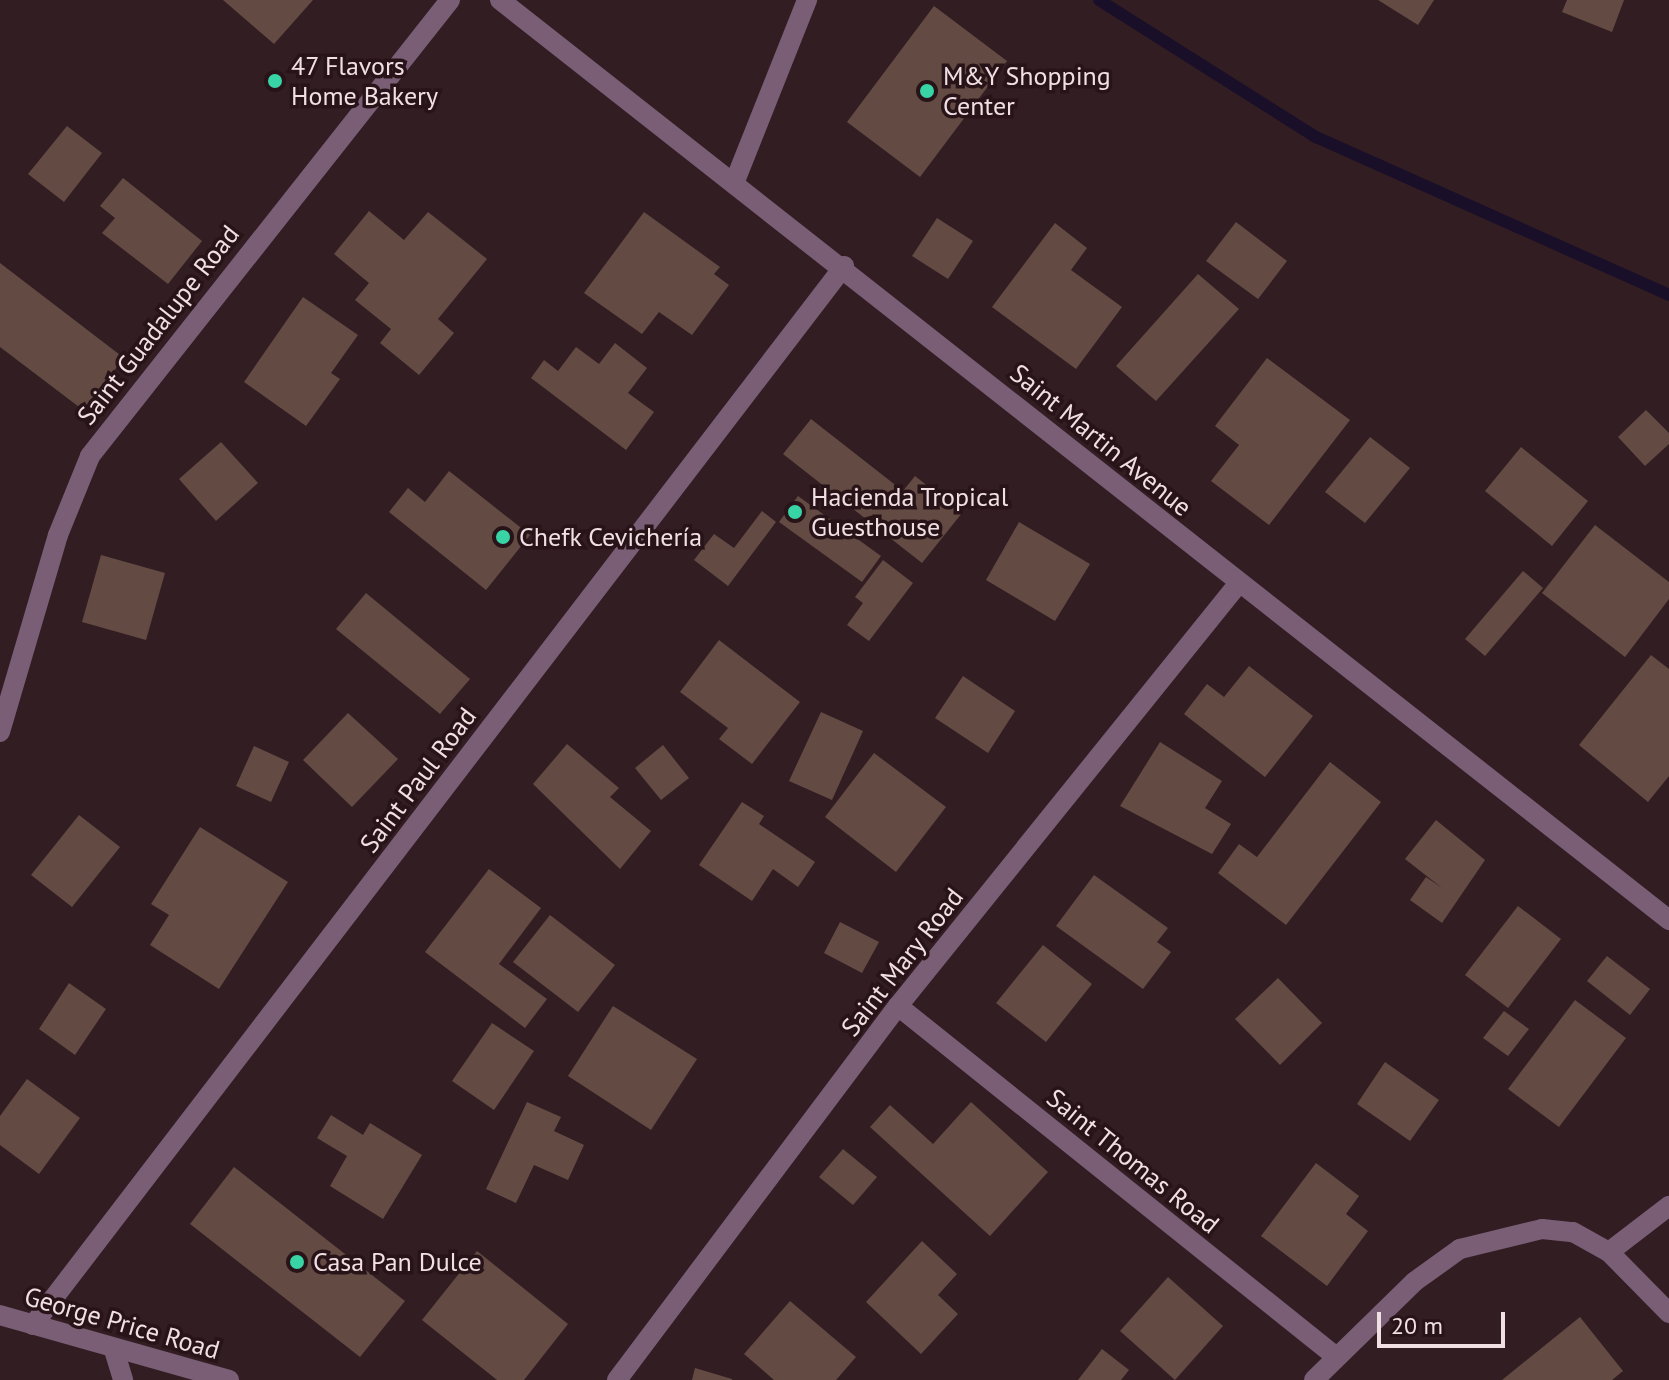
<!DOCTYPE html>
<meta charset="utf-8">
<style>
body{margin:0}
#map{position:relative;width:1669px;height:1380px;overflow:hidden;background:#321d22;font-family:"PT Sans",sans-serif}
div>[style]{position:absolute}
.stream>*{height:12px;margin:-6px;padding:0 6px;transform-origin:6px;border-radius:6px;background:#190f29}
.building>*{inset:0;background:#634b43}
.service>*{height:20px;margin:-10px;padding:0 10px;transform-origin:10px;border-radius:10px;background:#7a5e75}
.minor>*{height:20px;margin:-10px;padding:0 10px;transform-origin:10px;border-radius:10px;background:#7a5e75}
.tertiary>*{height:20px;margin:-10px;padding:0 10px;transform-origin:10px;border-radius:10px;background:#7a5e75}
.dots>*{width:22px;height:22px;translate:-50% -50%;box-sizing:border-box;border:4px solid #281318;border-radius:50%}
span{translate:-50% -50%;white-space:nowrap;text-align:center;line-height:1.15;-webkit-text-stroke:7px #281318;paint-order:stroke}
.poi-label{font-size:26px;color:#f0e0e3}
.left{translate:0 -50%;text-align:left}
.street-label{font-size:26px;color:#f0e0e3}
.scale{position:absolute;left:1377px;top:1312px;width:128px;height:36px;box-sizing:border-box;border:4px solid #f0e0e3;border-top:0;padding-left:10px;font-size:24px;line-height:28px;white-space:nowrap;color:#f0e0e3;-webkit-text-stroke:6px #281318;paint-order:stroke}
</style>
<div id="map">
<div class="stream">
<div style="left:1099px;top:0;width:257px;rotate:32.3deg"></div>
<div style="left:1316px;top:137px;width:387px;rotate:24.1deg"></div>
</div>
<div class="building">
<div style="clip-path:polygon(223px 0,313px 0,274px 44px)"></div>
<div style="clip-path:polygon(1378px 0,1434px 0,1418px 25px)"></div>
<div style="clip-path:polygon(1567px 0,1624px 0,1612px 32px,1562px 12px)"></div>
<div style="clip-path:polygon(934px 6px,1007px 61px,920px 177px,847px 122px)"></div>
<div style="clip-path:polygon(67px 126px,102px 153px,64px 202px,28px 174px)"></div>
<div style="clip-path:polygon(123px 178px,202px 241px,168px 284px,102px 233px,115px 218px,100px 206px)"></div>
<div style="clip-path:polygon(369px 211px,404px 240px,428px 212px,487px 259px,438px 319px,454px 333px,419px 375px,380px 343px,391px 329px,355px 300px,369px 283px,334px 254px)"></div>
<div style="clip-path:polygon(644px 212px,720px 267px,714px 274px,729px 285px,692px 335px,659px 312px,642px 334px,584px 293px)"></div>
<div style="clip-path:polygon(937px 218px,973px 241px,948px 279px,912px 256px)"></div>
<div style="clip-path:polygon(1236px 222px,1287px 261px,1258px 299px,1206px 261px)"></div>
<div style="clip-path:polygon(1055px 223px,1087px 248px,1071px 270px,1122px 307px,1076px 369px,992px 307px)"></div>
<div style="clip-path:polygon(0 263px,124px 358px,83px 410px,0 347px)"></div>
<div style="clip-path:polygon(1198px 274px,1239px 309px,1156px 401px,1116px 366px)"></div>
<div style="clip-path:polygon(303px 297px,358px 335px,331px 373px,340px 379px,306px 426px,244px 382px)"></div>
<div style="clip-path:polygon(615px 343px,647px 368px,628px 393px,654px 412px,626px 450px,531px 378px,544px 360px,558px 371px,576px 347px,599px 364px)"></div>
<div style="clip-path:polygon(1267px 358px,1350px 420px,1269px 525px,1211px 481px,1239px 445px,1215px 426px)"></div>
<div style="clip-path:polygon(1646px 410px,1669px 433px,1669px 444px,1645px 466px,1618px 437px)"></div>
<div style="clip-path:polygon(811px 419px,903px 491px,915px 476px,962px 513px,922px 563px,783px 454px)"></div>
<div style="clip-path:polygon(1370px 437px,1410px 468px,1365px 523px,1325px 492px)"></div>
<div style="clip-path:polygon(221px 442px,258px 483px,216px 521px,179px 479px)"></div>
<div style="clip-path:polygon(1521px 447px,1588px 501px,1552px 546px,1485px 491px)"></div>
<div style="clip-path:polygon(449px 471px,530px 535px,486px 590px,389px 512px,408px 488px,425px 502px)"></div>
<div style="clip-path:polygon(798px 496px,881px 556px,862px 582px,779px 522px)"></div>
<div style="clip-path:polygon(762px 511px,776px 522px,728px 586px,694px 560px,714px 534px,734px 548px)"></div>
<div style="clip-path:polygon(1019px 522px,1090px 564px,1055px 621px,986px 580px)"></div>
<div style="clip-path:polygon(1595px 525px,1669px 582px,1669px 599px,1625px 657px,1542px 593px)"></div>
<div style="clip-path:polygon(101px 555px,165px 573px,146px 640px,82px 622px)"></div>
<div style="clip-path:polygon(883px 560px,913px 583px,869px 641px,847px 625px,863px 603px,855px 597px)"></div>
<div style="clip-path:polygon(1523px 571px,1543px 588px,1485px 656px,1465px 639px)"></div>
<div style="clip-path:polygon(366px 593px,470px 679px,440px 714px,336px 629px)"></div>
<div style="clip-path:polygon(719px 640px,800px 702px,752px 764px,719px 739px,728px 728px,680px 692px)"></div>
<div style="clip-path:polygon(1651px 655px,1669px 669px,1669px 776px,1648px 802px,1579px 745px)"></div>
<div style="clip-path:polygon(1249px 666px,1313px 716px,1265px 777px,1184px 714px,1207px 684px,1224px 697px)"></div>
<div style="clip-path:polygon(963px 676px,1015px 711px,988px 753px,935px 718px)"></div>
<div style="clip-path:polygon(821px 712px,863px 731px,832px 800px,789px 781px)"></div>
<div style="clip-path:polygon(348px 713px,398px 759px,352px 807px,303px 760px)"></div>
<div style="clip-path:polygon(1160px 742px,1222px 781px,1205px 808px,1231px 824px,1212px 854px,1120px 806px)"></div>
<div style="clip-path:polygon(567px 744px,619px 788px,610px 797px,651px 831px,620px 869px,533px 784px)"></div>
<div style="clip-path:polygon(663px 745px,689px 778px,661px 800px,635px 768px)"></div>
<div style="clip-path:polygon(254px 746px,289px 762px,271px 802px,236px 786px)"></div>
<div style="clip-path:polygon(874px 753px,946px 807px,896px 872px,825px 817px)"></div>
<div style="clip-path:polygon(1330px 762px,1381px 802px,1286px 925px,1218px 873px,1239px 844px,1257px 857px)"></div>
<div style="clip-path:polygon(742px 802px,764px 816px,759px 824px,815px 862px,798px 887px,773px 869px,752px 901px,699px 865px)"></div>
<div style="clip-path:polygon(79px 815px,120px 847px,72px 907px,31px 875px)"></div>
<div style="clip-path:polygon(1436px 820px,1485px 860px,1442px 923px,1410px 900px,1426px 877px,1442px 888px,1405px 859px)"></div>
<div style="clip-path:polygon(200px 827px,288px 882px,219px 989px,150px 945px,169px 915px,151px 904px)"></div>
<div style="clip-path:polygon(489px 869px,541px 908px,499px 964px,547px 999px,525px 1028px,425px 952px)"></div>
<div style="clip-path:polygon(1094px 875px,1168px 928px,1157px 942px,1171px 952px,1143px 989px,1056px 926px)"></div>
<div style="clip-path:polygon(1518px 906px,1561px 939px,1508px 1008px,1465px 975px)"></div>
<div style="clip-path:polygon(550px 915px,615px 965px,578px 1012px,513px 962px)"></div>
<div style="clip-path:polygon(840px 922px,879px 942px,862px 973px,824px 953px)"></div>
<div style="clip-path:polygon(1043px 945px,1092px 984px,1046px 1042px,996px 1003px)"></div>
<div style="clip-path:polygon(1607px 956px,1650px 989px,1630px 1015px,1587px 981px)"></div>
<div style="clip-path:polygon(1278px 978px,1322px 1023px,1280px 1065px,1235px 1019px)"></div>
<div style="clip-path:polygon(69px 983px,106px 1009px,75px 1055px,39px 1029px)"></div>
<div style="clip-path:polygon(1575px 1000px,1626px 1038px,1559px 1127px,1508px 1089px)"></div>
<div style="clip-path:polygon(613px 1006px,697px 1059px,651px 1130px,568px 1076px)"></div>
<div style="clip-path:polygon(1504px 1011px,1529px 1029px,1508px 1056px,1483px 1038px)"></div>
<div style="clip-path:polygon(492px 1023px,534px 1051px,494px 1110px,452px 1081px)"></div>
<div style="clip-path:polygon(1385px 1062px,1439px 1100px,1410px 1141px,1357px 1104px)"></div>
<div style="clip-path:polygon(27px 1079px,80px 1118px,39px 1174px,0 1145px,0 1116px)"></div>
<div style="clip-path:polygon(527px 1102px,561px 1117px,554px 1131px,584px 1145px,568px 1180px,534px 1165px,516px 1203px,486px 1189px)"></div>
<div style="clip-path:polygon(971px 1102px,1048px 1172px,990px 1236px,870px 1127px,890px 1105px,933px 1144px)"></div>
<div style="clip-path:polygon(331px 1115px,363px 1135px,370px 1123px,422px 1155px,383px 1219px,330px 1186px,347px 1156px,317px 1138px)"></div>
<div style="clip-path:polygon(843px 1149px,877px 1177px,853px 1205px,819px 1177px)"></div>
<div style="clip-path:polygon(1316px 1163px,1359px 1196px,1346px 1214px,1368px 1231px,1327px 1286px,1261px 1236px)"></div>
<div style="clip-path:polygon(234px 1167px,405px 1301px,360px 1357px,190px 1224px)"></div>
<div style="clip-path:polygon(922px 1241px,957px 1274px,938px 1295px,958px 1314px,921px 1354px,866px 1302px)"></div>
<div style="clip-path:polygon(477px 1251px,568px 1324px,524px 1380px,497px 1380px,422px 1320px)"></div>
<div style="clip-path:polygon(1168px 1277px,1223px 1326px,1175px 1380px,1120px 1331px)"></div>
<div style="clip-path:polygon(790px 1301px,856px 1357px,836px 1380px,774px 1380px,744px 1354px)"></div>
<div style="clip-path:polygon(1580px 1317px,1623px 1371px,1612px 1380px,1502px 1380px)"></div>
<div style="clip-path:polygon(1102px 1349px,1129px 1370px,1121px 1380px,1078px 1380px)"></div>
<div style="clip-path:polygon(695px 1368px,732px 1379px,732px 1380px,692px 1380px)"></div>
</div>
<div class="service">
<div style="left:114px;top:1350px;width:31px;rotate:73deg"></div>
</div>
<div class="minor">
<div style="left:735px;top:181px;width:195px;rotate:-68.3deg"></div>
<div style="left:0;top:732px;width:205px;rotate:-73.6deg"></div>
<div style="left:58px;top:535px;width:85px;rotate:-67.9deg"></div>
<div style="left:90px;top:456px;width:581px;rotate:-51.71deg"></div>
<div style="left:898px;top:1006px;width:560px;rotate:38.69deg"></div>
<div style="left:1609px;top:1252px;width:86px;rotate:45.5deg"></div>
<div style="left:0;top:1315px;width:238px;rotate:15.8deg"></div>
<div style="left:33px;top:1325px;width:1334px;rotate:-52.55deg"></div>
<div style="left:617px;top:1380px;width:468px;rotate:-53.1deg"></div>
<div style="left:898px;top:1006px;width:542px;rotate:-51.14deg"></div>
<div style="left:1314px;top:1380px;width:140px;rotate:-44.4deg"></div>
<div style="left:1414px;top:1282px;width:57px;rotate:-35.7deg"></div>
<div style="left:1460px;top:1249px;width:84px;rotate:-13.7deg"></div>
<div style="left:1542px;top:1229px;width:31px;rotate:6deg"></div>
<div style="left:1573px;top:1232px;width:41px;rotate:29.1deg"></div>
<div style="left:1609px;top:1252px;width:76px;rotate:-37.5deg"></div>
</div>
<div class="tertiary">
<div style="left:500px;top:0;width:1488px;rotate:38.2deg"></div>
</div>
<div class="dots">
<div style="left:275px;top:81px;background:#38d4a6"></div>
<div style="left:927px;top:91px;background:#38d4a6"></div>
<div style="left:795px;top:512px;background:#38d4a6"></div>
<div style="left:503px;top:537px;background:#38d4a6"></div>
<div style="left:297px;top:1262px;background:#38d4a6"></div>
</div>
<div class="poi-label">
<span class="left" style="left:291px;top:81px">47 Flavors<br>Home Bakery</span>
<span class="left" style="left:943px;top:91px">M&amp;Y Shopping<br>Center</span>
<span class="left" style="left:811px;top:512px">Hacienda Tropical<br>Guesthouse</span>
<span class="left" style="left:519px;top:537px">Chefk Cevichería</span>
<span class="left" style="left:313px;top:1262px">Casa Pan Dulce</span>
</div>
<div class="street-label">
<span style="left:158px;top:325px;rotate:-52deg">Saint Guadalupe Road</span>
<span style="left:1101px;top:440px;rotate:39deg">Saint Martin Avenue</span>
<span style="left:418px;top:780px;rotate:-53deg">Saint Paul Road</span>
<span style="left:902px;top:962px;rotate:-52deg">Saint Mary Road</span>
<span style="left:1133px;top:1161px;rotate:39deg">Saint Thomas Road</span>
<span style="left:122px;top:1323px;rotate:16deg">George Price Road</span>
</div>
<div class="scale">20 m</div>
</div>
